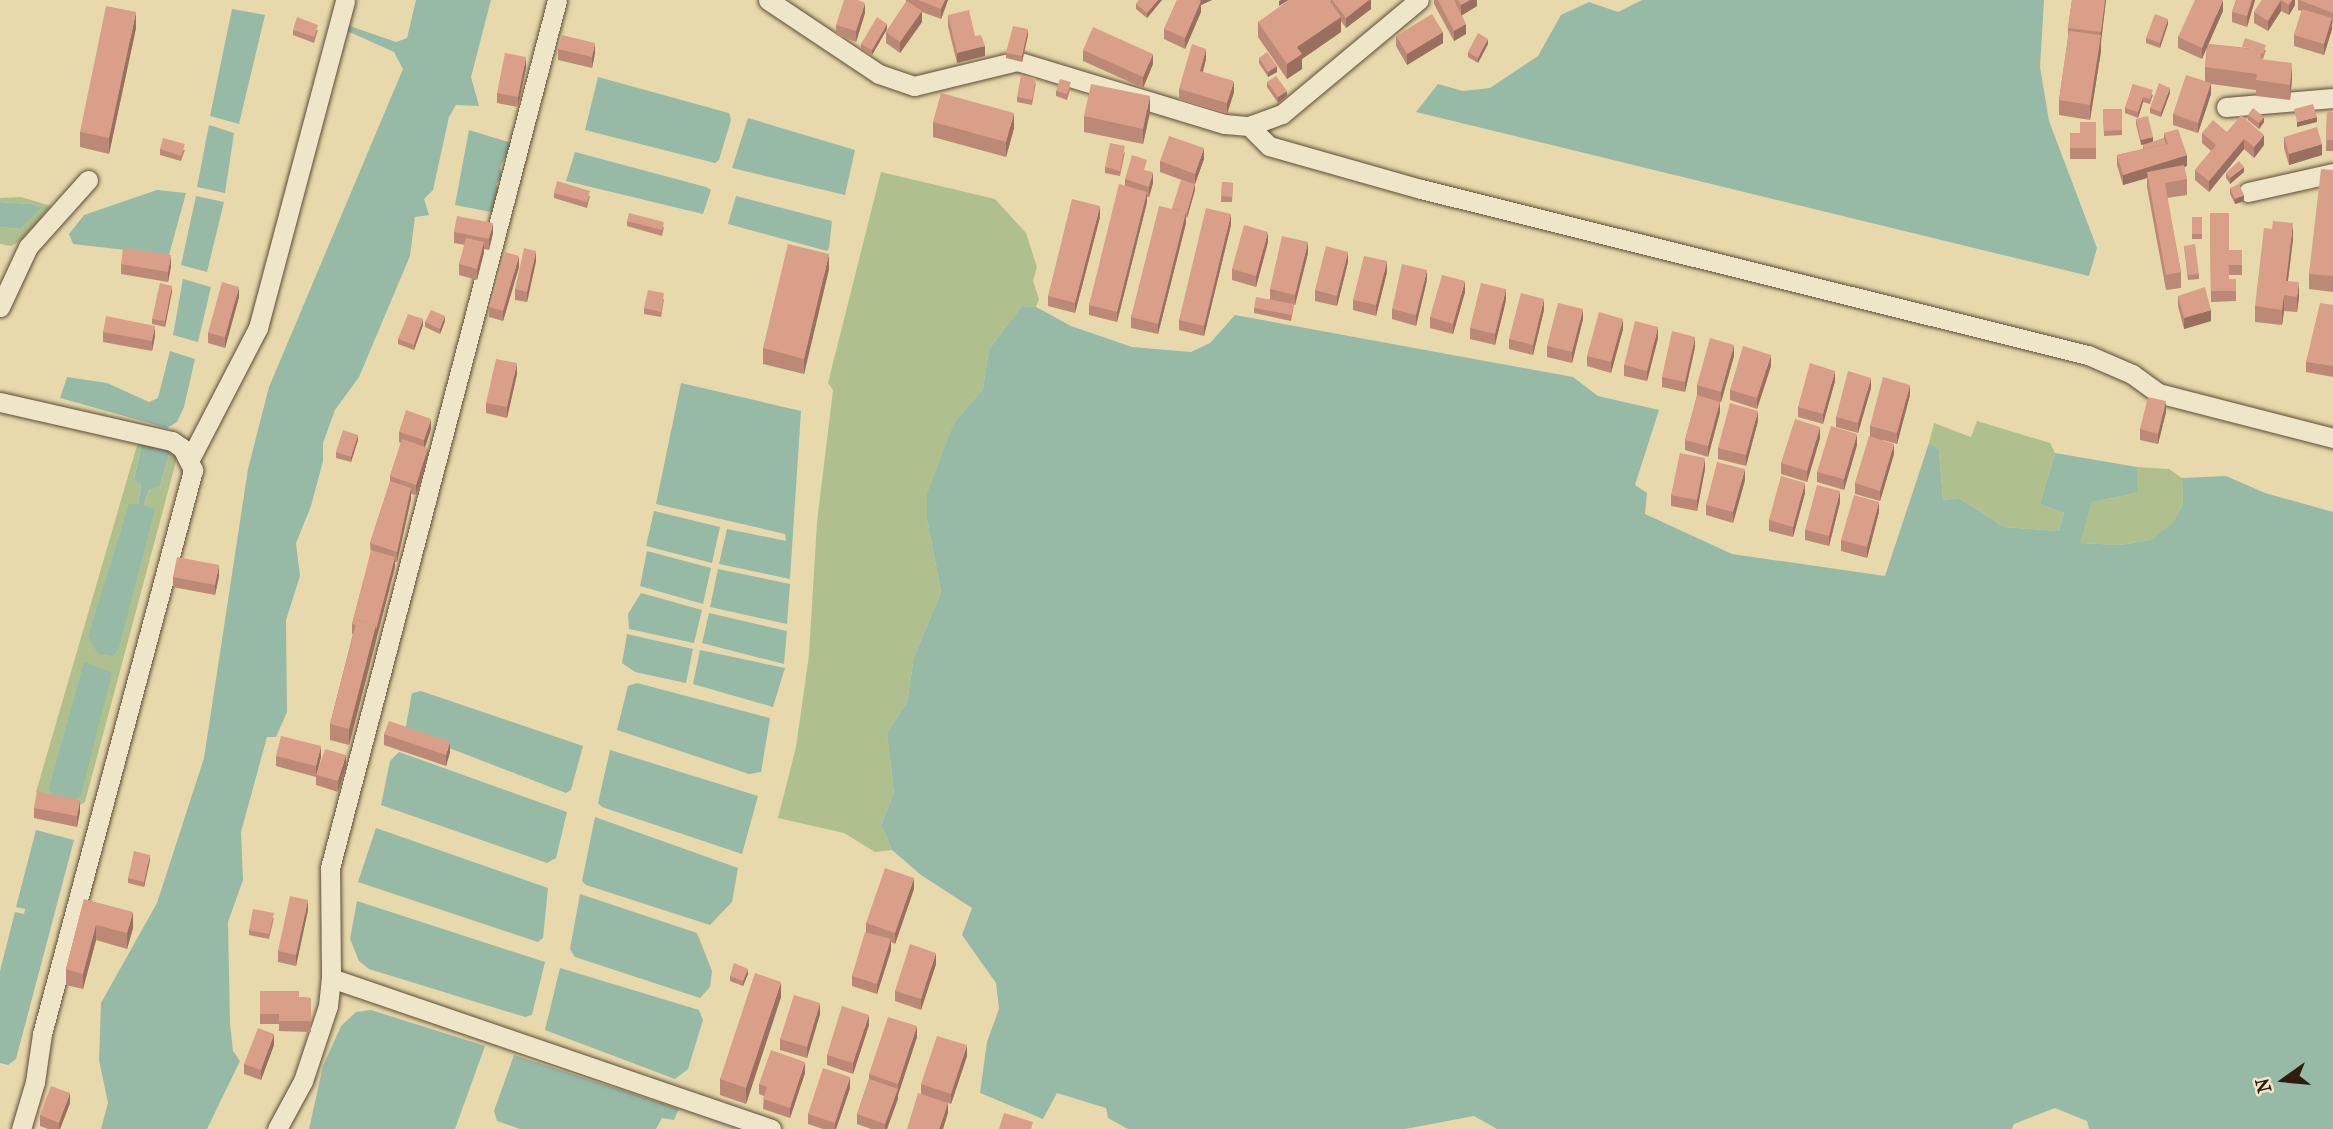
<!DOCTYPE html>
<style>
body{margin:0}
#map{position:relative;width:2333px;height:1129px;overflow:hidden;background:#e7d9ac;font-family:"IM FELL French Canon",serif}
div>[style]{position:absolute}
.green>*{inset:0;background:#afc08e}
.water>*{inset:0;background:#97baa7}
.roads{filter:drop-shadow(0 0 2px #5d4b36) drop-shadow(0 0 2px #5d4b36)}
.street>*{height:19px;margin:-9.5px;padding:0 9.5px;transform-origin:9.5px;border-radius:9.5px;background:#efe6c9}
.wall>*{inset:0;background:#bb8976}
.shaded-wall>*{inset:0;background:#996f60}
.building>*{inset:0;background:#da9f89}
span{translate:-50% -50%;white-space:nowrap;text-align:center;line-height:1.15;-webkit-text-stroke:6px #efe6c9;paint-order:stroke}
.north{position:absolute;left:2249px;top:1045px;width:70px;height:70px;-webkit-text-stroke:5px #efe6c9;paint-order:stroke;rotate:255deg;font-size:19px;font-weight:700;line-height:28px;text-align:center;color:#2f1c0f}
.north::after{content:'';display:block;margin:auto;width:24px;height:32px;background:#2f1c0f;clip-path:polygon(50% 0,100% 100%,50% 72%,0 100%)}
</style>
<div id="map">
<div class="green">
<div style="clip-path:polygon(881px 172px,995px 199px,1026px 233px,1037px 267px,1033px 281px,1039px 299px,1036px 307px,1022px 306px,989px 349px,983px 389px,955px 421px,927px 519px,941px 592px,914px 657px,907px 702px,887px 733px,894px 793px,881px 825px,892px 850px,875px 852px,844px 833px,778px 818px,796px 747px,809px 655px,817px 522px,833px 390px,828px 383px)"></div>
<div style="clip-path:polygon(21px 197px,51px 206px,21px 240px,11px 246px,0 244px,0 227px,20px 229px,30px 204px,0 202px,0 198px)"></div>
<div style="clip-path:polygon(1977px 421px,2050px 443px,2055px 453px,2040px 504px,2064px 513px,2059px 531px,2004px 527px,1959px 498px,1943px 500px,1939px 451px,1929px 443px,1934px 423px,1971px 437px)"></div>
<div style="clip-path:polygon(138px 442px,142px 444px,134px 478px,141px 484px,138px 504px,155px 509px,144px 506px,149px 490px,160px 486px,170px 451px,178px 454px,85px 802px,80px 805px,36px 792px)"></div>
<div style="clip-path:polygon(2137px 467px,2169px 469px,2182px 478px,2183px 504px,2174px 523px,2151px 540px,2120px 545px,2079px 543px,2092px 502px,2137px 493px)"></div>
</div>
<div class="water">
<div style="clip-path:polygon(416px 0,491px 0,471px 77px,479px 106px,456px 105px,449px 117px,433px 190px,424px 199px,429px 215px,415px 217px,410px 256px,359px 377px,335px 410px,323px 443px,323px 461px,311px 506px,296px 543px,300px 576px,286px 620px,287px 712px,276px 737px,267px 737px,241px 832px,243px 880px,228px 922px,230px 1023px,233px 1051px,240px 1061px,207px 1129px,101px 1129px,108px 1103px,99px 1060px,101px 1003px,157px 903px,204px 758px,248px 469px,269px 387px,403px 69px,394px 52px,345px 30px,347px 25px,396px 42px,407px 38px)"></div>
<div style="clip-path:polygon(1642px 0,2044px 0,2040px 67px,2049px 121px,2097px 248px,2089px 276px,1416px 112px,1438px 84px,1463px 91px,1490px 88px,1538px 56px,1561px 15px,1589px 2px,1618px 12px)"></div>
<div style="clip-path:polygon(232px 9px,265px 15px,239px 124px,210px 116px)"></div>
<div style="clip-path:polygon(598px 77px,729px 113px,731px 120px,719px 160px,715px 163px,585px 130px)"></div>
<div style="clip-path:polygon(748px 118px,855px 150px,845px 195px,732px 168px)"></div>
<div style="clip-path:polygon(209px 125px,234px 133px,225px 193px,197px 187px)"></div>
<div style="clip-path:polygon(469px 130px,512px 143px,500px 167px,502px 176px,496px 184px,501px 194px,491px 212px,455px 205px)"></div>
<div style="clip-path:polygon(575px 152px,706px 187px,711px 190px,703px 214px,566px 181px)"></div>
<div style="clip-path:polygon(157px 190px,186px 193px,169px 255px,73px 244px,69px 234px,84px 215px)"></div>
<div style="clip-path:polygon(196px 196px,224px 202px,207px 272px,181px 265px)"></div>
<div style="clip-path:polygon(736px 196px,832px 221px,829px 248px,827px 251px,728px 224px)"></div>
<div style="clip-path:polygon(0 202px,30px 204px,41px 208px,20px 229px,0 227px)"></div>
<div style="clip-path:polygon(183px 279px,211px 287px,198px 342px,173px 335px)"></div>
<div style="clip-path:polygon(1022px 306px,1036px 307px,1071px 326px,1132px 347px,1191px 352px,1210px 343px,1235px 315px,1573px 377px,1598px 396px,1659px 410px,1635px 485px,1647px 493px,1645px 514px,1732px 554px,1885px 576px,1929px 443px,1939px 450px,1943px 500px,1959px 498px,2004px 527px,2059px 531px,2064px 513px,2040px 504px,2055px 453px,2137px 467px,2137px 493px,2092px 502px,2080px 543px,2120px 545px,2151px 540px,2174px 522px,2183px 504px,2182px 478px,2226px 476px,2265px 493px,2333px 512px,2333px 1129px,2089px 1129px,2087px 1121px,2055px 1108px,2014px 1124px,2012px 1129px,1497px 1129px,1474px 1116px,1405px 1129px,1128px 1129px,1108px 1118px,1106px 1108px,1057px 1093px,1043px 1119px,980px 1093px,987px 1042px,999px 1009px,996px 983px,962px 935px,972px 908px,921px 875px,892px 850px,881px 825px,894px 793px,887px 733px,907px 702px,914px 657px,941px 592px,927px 519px,927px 494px,955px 421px,983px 389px,989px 349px)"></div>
<div style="clip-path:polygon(170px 351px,195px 359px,184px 407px,177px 422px,167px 428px,60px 398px,67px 377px,107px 383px,149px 402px,158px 398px)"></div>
<div style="clip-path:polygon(681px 383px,801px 411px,790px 579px,719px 564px,727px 529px,786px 541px,785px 534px,656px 504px)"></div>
<div style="clip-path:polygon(142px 444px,170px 451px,160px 486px,149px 490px,144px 505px,155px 509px,119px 648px,113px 656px,98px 654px,88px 637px,129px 504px,138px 504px,141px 485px,134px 479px)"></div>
<div style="clip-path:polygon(654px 511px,720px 527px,712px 563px,646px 546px)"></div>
<div style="clip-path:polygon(647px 551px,711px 568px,703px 604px,640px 586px)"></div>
<div style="clip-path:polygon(718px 569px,790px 584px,787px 624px,710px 607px)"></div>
<div style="clip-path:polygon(641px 593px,702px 610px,694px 643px,629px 629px,628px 614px)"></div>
<div style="clip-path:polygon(709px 613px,787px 631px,784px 664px,702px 643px)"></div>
<div style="clip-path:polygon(627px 634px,693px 649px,686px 683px,635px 672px,622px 663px)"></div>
<div style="clip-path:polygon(700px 650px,785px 668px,773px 707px,693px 684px)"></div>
<div style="clip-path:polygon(84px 662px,112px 673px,81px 796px,73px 800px,52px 795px,49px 788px)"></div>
<div style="clip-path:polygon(637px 683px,770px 718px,761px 772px,749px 774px,617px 730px,628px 686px)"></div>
<div style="clip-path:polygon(421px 691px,583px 746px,571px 790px,566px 793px,405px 731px,412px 693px)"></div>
<div style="clip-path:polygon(610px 750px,758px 796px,742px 854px,602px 807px,598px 803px)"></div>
<div style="clip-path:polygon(399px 752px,567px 812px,556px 858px,547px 863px,381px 805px,390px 761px)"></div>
<div style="clip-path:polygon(595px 817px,738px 868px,732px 902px,710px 925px,586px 885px,582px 881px)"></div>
<div style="clip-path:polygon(376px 828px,548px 888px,543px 938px,538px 942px,358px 882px)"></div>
<div style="clip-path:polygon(36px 830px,74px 840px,16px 1059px,8px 1065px,0 1063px,0 971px,15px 912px,24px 914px,25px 909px,16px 907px)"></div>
<div style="clip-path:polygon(580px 894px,697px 933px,712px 971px,710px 987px,700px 998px,575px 957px,570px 949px)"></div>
<div style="clip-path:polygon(357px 901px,545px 962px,532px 1015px,525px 1017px,369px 969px,359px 961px,350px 939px)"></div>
<div style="clip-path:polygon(560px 968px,699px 1010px,703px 1020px,688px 1069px,675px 1079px,545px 1030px)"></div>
<div style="clip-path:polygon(371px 1010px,485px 1046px,455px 1129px,309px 1129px,323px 1066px,341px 1026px,356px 1012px)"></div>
<div style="clip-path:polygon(514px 1055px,679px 1109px,674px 1120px,662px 1118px,656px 1129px,520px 1129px,497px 1121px,494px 1111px)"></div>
</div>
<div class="roads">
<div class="street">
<div style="left:768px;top:0;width:133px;rotate:33.7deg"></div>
<div style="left:879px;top:74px;width:37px;rotate:19deg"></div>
<div style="left:914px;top:86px;width:106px;rotate:-13.6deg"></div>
<div style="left:1017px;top:61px;width:217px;rotate:16.9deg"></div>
<div style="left:1225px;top:124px;width:24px;rotate:5deg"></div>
<div style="left:1249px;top:126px;width:35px;rotate:-20deg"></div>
<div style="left:1282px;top:114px;width:178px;rotate:-39.8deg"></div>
<div style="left:2226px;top:107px;width:107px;rotate:-4.8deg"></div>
<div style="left:1249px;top:126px;width:28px;rotate:45deg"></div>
<div style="left:1269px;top:146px;width:158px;rotate:15.8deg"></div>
<div style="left:1421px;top:189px;width:687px;rotate:13.98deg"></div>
<div style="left:2088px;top:355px;width:48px;rotate:23.4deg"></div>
<div style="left:2132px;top:374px;width:32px;rotate:36deg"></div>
<div style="left:2158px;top:393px;width:181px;rotate:14.4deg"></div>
<div style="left:2248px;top:192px;width:87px;rotate:-12.6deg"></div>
<div style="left:0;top:307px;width:66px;rotate:-65deg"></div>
<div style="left:28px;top:247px;width:90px;rotate:-48.2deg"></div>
<div style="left:0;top:402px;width:176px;rotate:12.8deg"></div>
<div style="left:172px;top:441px;width:12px;rotate:35deg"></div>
<div style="left:182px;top:448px;width:25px;rotate:63deg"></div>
<div style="left:193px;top:470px;width:584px;rotate:104.99deg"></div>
<div style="left:42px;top:1034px;width:49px;rotate:98.3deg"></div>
<div style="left:35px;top:1082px;width:49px;rotate:106.6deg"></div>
<div style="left:190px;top:459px;width:148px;rotate:-62.6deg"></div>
<div style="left:258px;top:328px;width:339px;rotate:-75.1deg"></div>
<div style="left:331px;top:978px;width:110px;rotate:-90.5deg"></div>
<div style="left:330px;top:868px;width:897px;rotate:-75.34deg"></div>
<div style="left:277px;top:1129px;width:55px;rotate:-61.6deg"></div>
<div style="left:303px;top:1081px;width:79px;rotate:-71.6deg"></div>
<div style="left:328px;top:1006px;width:28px;rotate:-84deg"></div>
<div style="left:331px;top:978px;width:465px;rotate:18.9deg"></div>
</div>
</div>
<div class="wall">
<div style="clip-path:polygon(906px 0,948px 0,941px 19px,922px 12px,922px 22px,900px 53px,886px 43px,886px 32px,906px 2px)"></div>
<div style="clip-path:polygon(1139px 0,1162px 0,1147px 18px,1136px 9px,1136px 4px)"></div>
<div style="clip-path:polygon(1177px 0,1212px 0,1201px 5px,1201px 12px,1185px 49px,1164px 39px,1164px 29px)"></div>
<div style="clip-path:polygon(1330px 0,1371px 0,1371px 9px,1346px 28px,1341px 21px,1341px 32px,1302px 59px,1302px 69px,1287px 79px,1258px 37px,1258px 22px,1330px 2px)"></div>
<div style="clip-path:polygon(1434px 0,1477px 0,1477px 6px,1462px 15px,1466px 34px,1454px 41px,1434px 4px)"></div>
<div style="clip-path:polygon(2072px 0,2106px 0,2101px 42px,2101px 51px,2090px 120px,2059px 115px,2059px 100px,2068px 38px,2068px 28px)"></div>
<div style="clip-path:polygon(2236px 0,2255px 0,2247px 27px,2232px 22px,2232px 12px)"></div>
<div style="clip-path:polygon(2262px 0,2295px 0,2295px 5px,2289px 15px,2281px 11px,2268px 31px,2254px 23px,2254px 12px)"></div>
<div style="clip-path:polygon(2298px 0,2333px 0,2333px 23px,2332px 23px,2332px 29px,2324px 55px,2294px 46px,2294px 35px,2302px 11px,2298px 10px)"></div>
<div style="clip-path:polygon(2223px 11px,2208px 44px,2266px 50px,2263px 59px,2261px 58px,2261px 59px,2292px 79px,2290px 100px,2256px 96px,2256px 90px,2211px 84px,2211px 94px,2198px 133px,2173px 125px,2173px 114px,2205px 81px,2205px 67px,2207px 46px,2202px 59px,2178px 48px,2178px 37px)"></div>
<div style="clip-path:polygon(865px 13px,856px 42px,836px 35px,836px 25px)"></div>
<div style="clip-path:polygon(948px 15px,975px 36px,985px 56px,957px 63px,948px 26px)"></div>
<div style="clip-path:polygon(2168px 24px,2160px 48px,2146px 43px,2146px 38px)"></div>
<div style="clip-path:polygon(136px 28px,109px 154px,80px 147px,80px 132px)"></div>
<div style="clip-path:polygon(887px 29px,872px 55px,861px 49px,861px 44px)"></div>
<div style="clip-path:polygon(293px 30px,318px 30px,314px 43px,293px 35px)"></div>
<div style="clip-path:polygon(1028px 35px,1022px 62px,1006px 58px,1006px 53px)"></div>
<div style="clip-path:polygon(1396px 36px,1443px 43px,1407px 65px,1396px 46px)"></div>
<div style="clip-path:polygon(1488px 44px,1478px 63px,1468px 57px,1468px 52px)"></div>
<div style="clip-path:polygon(558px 49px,595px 53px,592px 68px,558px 60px)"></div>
<div style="clip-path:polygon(1083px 50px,1153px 64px,1143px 88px,1083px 61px)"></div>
<div style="clip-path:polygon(1259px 58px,1277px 72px,1268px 77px,1259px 63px)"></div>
<div style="clip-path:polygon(1206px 59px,1203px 72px,1234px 92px,1227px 114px,1179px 100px,1179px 89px)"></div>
<div style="clip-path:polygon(526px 68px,518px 107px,497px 103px,497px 93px)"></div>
<div style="clip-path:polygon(1267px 82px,1287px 96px,1278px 103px,1267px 87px)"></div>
<div style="clip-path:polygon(1036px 83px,1032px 105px,1017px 102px,1017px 97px)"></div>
<div style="clip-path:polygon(2133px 84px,2153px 95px,2150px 104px,2143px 102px,2138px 118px,2125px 113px,2125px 108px)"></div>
<div style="clip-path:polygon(1071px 87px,1067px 100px,1056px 96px,1056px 91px)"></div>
<div style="clip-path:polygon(2170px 93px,2161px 117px,2150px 113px,2150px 108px)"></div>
<div style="clip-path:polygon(2103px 109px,2122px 109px,2122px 135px,2104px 136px)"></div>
<div style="clip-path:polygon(1150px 112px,1143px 144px,1084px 132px,1084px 116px)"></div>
<div style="clip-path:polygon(2327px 112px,2333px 112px,2333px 151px,2326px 151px)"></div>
<div style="clip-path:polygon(2248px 115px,2264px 122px,2259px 129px,2248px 120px)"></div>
<div style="clip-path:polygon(2136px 119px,2153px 142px,2164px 138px,2164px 133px,2187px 166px,2184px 167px,2187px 179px,2187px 195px,2167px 198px,2181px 272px,2181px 288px,2166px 290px,2147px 187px,2147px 178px,2123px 185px,2117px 165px,2117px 155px,2143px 149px,2143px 145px,2146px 144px,2141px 145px,2136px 124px)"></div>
<div style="clip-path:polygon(933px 122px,1014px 128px,1006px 157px,933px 137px)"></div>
<div style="clip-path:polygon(2096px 122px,2096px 159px,2070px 159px,2070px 133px,2080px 133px)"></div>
<div style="clip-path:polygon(2227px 132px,2264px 145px,2254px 158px,2244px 149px,2209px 192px,2195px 180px,2195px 170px,2211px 151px,2202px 143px,2202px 133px)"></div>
<div style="clip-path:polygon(2284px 137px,2322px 155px,2289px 165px,2284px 148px)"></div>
<div style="clip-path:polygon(160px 149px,185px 150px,181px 161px,160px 155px)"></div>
<div style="clip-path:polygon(1125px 152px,1120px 176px,1105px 173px,1105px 167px)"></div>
<div style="clip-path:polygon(1204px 159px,1195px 184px,1195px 190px,1187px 218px,1186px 217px,1186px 223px,1158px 334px,1131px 328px,1131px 317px,1172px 209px,1190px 183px,1160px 172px,1160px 161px)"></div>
<div style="clip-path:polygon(2333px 170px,2333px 292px,2309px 289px,2309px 274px)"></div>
<div style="clip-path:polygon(1147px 171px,1153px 183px,1149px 197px,1147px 197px,1147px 202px,1117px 322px,1089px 315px,1089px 305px,1125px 186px,1125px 179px)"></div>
<div style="clip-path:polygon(2244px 172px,2230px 184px,2226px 178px,2226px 173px)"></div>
<div style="clip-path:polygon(1222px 182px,1233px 183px,1232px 202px,1221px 202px)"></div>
<div style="clip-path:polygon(2230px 188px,2244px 201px,2235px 204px,2230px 194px)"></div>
<div style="clip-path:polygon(554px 193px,590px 196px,587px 208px,554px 198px)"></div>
<div style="clip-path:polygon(2210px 213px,2229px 250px,2242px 250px,2242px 275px,2229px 275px,2229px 279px,2236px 279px,2236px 301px,2211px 302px)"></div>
<div style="clip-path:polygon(1100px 217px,1075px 313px,1048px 306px,1048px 296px)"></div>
<div style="clip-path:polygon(2192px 217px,2202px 217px,2202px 239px,2192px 239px)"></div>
<div style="clip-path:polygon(627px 221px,664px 227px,662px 236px,627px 226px)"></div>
<div style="clip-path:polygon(1231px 225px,1204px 336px,1179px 330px,1179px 320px)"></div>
<div style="clip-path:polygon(454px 232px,493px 233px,489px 250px,484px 249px,477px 280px,459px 275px,459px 264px,465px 245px,454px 243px)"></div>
<div style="clip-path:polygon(2293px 239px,2288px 281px,2299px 297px,2297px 312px,2284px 311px,2282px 325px,2255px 322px,2255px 306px)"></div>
<div style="clip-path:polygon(1268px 242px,1256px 287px,1232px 280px,1232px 269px)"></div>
<div style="clip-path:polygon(2184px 246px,2199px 274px,2199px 279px,2188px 280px)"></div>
<div style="clip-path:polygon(1308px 253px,1295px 305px,1294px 305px,1291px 321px,1254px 313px,1254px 308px,1270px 299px,1270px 289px)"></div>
<div style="clip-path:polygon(536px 261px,527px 302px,515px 300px,515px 289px)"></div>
<div style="clip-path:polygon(1348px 262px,1337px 306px,1315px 301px,1315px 290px)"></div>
<div style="clip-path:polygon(121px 264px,171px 266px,168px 282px,121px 274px)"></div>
<div style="clip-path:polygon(519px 267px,503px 321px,489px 317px,489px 307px)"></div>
<div style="clip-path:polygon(829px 269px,804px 374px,763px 364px,763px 348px)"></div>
<div style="clip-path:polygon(1387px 272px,1376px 316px,1353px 310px,1353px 300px)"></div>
<div style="clip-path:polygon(1427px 280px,1416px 326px,1392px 319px,1392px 309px)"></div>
<div style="clip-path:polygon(172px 291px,165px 327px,152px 324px,152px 319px)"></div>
<div style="clip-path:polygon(1465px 292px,1453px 334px,1430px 328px,1430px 317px)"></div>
<div style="clip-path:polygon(2178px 296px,2211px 321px,2184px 329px,2178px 306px)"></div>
<div style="clip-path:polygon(239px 297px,225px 348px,208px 343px,208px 333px)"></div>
<div style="clip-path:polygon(664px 299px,661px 317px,644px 314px,644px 308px)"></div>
<div style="clip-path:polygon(1506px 300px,1495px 345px,1470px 339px,1470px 328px)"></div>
<div style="clip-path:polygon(2333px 305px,2333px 377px,2306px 372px,2306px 362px)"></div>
<div style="clip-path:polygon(1544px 310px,1533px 355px,1509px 349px,1509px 339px)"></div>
<div style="clip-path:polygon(1583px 319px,1572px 363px,1547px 357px,1547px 346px)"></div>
<div style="clip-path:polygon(445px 321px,440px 334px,425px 327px,425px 322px)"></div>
<div style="clip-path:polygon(423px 325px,414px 350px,398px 344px,398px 339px)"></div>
<div style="clip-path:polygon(1623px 329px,1611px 373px,1587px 366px,1587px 356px)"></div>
<div style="clip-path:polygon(103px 332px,155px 336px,152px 351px,103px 342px)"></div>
<div style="clip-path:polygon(1658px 338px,1647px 381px,1624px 376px,1624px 365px)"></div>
<div style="clip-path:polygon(1695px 347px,1685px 392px,1662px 387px,1662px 377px)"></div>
<div style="clip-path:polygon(1734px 356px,1721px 402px,1720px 402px,1720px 412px,1708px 457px,1685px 450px,1685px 440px,1697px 396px,1697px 385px)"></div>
<div style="clip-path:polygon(1771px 366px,1757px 409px,1730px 400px,1730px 390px)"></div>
<div style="clip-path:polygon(517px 374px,507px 418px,486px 413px,486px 403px)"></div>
<div style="clip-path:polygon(1835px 381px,1823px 424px,1798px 417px,1798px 407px)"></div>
<div style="clip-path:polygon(1871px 388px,1858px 433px,1836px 427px,1836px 417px)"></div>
<div style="clip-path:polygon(1910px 395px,1897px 444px,1883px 440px,1894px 454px,1880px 501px,1855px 494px,1855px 483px,1870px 436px,1870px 426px)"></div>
<div style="clip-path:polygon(2166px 412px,2158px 444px,2140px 440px,2140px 429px)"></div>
<div style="clip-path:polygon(1758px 421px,1746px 466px,1718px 459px,1718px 448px)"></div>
<div style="clip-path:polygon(431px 429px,425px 447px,428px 458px,416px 495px,411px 494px,411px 499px,397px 562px,395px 562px,395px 567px,349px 745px,330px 740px,330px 724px,353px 634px,352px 634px,352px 624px,371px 554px,370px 543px,390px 482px,390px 476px,401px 443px,399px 442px,399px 432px)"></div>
<div style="clip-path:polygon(1820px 438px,1807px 482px,1781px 474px,1781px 463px)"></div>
<div style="clip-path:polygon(358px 440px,351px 462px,336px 458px,336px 452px)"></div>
<div style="clip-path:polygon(1857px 445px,1844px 490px,1817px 482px,1817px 472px)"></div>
<div style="clip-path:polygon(1705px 469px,1697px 511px,1671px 506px,1671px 495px)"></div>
<div style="clip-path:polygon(1745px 480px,1733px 523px,1706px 515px,1706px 505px)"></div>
<div style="clip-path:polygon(1805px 493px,1793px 537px,1769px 531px,1769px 520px)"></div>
<div style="clip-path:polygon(1840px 502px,1829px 546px,1805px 540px,1805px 530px)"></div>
<div style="clip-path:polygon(1879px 512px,1867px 558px,1841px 551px,1841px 540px)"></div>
<div style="clip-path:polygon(219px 576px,215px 595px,173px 587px,173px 577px)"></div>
<div style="clip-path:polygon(384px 734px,450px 752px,446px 766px,384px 745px)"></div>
<div style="clip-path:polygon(276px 756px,321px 757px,316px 777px,276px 766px)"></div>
<div style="clip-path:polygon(346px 766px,338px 792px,316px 785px,316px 775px)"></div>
<div style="clip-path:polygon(34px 808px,80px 811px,77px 827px,34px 818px)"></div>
<div style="clip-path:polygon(150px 860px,144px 887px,128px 883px,128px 878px)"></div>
<div style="clip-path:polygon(914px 889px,895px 944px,891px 942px,891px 950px,877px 994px,852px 986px,852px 976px,866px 932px,866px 923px)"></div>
<div style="clip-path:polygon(84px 899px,133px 928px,127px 949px,96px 940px,83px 989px,66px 985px,66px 969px)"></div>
<div style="clip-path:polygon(308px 910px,296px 966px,278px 962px,278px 951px)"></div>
<div style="clip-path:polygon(274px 918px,269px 939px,249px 935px,249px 930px)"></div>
<div style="clip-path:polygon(936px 964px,921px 1010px,895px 1001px,895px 991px)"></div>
<div style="clip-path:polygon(748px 974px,743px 986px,730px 981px,730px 976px)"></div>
<div style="clip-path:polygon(260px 991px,299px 997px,311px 998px,311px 1032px,279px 1031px,279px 1024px,260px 1024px)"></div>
<div style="clip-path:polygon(781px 997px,746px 1104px,720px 1095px,720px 1079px)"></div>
<div style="clip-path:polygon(820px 1014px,807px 1058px,780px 1050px,780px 1039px)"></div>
<div style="clip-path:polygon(869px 1025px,853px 1074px,827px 1065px,827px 1055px)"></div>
<div style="clip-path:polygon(917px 1037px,887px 1129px,871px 1129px,857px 1124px,857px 1114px,869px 1079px,869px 1074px)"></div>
<div style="clip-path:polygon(274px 1045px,261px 1080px,244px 1074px,244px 1064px)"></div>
<div style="clip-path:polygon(967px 1056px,951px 1104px,948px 1103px,948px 1113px,921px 1094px,921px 1084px)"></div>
<div style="clip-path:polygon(805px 1073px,790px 1118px,763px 1109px,764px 1096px,759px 1094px,759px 1084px)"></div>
<div style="clip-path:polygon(850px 1088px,836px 1129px,823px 1129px,808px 1124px,808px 1114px)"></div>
<div style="clip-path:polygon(70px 1103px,60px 1129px,48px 1129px,40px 1126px,40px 1115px)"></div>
</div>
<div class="shaded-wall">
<div style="clip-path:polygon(945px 0,948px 0,941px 19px,941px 9px)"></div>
<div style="clip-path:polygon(1158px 0,1162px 0,1147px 18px,1147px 13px)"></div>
<div style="clip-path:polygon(1201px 0,1212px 0,1201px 5px,1201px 12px,1185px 49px,1185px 38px)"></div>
<div style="clip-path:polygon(1281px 0,1289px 0,1279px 6px,1279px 1px)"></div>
<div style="clip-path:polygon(1369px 0,1371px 0,1371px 9px,1346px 28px,1346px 18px)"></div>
<div style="clip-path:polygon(1470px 0,1477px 0,1477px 6px,1461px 16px,1461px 5px)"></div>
<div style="clip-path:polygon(2105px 0,2106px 0,2101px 42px,2101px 51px,2090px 120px,2090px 105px)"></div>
<div style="clip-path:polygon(2223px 0,2223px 11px,2202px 59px,2202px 48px)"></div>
<div style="clip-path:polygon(2252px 0,2255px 0,2247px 27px,2247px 16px)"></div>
<div style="clip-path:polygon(2281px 0,2281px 11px,2268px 31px,2268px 21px)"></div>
<div style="clip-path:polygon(2292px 0,2295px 0,2295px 5px,2289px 15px,2289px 5px)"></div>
<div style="clip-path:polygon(865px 3px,865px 13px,856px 42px,856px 31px)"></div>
<div style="clip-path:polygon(922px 11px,922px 22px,900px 53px,900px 42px)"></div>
<div style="clip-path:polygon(136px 12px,136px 28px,109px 154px,109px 138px)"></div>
<div style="clip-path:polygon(1341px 17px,1341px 32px,1302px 59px,1302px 69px,1287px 79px,1287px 64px,1297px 47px)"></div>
<div style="clip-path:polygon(2332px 18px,2332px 29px,2324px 55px,2324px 44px)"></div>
<div style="clip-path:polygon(2168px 19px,2168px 24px,2160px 48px,2160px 43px)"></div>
<div style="clip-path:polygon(887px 24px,887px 29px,872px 55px,872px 50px)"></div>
<div style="clip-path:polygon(1466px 24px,1466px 34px,1454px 41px,1454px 31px)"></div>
<div style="clip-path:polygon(1028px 29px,1028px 35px,1022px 62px,1022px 56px)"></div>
<div style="clip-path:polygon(1443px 32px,1443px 43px,1407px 65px,1407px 54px)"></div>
<div style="clip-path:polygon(1488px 39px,1488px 44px,1478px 63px,1478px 58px)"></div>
<div style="clip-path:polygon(595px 43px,595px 53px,592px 68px,592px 57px)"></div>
<div style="clip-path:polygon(985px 46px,985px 56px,957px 63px,957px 53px)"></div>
<div style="clip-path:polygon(1206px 49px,1206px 59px,1200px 82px,1200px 71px)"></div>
<div style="clip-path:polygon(1153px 54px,1153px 64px,1143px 88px,1143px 77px)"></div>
<div style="clip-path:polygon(526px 57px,526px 68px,518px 107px,518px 97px)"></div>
<div style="clip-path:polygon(2292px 63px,2292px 79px,2290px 100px,2290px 85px)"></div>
<div style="clip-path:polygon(1277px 66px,1277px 72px,1268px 77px,1268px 72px)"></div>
<div style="clip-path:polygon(1234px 81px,1234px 92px,1227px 114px,1227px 103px)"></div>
<div style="clip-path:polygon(2211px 83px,2211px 94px,2198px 133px,2198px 123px)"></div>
<div style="clip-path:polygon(2170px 88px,2170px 93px,2161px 117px,2161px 112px)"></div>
<div style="clip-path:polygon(1287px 91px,1287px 96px,1278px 103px,1278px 97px)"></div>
<div style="clip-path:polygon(1150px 96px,1150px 112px,1143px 144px,1143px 129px)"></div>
<div style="clip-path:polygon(2143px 97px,2143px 102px,2138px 118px,2138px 112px)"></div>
<div style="clip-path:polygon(1014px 113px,1014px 128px,1006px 157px,1006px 142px)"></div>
<div style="clip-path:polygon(2264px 117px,2264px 122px,2259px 129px,2259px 123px)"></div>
<div style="clip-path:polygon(2317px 117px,2317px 122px,2297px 127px,2297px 122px)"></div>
<div style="clip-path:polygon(2264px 135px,2264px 145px,2254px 158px,2254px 147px)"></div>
<div style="clip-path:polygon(2153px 137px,2153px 142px,2141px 145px,2141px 140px)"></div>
<div style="clip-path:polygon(2244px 139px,2244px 149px,2209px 192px,2209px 181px)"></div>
<div style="clip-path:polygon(2322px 144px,2322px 155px,2289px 165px,2289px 154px)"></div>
<div style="clip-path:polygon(1204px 148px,1204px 159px,1195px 184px,1195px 174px)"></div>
<div style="clip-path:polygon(2187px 155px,2187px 166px,2148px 178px,2147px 172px,2147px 178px,2123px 185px,2123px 175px)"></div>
<div style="clip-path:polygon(2244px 167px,2244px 172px,2230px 184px,2230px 178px)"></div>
<div style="clip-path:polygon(1153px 172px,1153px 183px,1149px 197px,1149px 187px)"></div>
<div style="clip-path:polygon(1195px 184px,1195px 190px,1187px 218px,1187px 213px)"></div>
<div style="clip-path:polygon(1147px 192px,1147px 202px,1117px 322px,1117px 312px)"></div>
<div style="clip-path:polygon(2244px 195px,2244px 201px,2235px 204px,2235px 199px)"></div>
<div style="clip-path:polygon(1100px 206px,1100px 217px,1075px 313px,1075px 303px)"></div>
<div style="clip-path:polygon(1186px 212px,1186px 223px,1158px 334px,1158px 324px)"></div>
<div style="clip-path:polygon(1231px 214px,1231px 225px,1204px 336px,1204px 326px)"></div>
<div style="clip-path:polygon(493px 223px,493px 233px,489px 250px,489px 239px)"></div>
<div style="clip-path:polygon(2293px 223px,2293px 239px,2286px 296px,2286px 281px)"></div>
<div style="clip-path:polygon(1268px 232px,1268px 242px,1256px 287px,1256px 276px)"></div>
<div style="clip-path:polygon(484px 242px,484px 253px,477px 280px,477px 269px)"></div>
<div style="clip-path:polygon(1308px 242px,1308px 253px,1295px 305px,1295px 295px)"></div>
<div style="clip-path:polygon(536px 251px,536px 261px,527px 302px,527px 292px)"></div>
<div style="clip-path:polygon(1348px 252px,1348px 262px,1337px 306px,1337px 296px)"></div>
<div style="clip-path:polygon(829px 254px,829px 269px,804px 374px,804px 359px)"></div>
<div style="clip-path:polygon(171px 255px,171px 266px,168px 282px,168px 272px)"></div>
<div style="clip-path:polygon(519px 256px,519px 267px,503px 321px,503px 311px)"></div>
<div style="clip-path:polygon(1387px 261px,1387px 272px,1376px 316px,1376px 305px)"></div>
<div style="clip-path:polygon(1427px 270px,1427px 280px,1416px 326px,1416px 315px)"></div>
<div style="clip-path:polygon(1465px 281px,1465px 292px,1453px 334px,1453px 324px)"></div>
<div style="clip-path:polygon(2299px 282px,2299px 297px,2297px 312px,2297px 297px)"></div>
<div style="clip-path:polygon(172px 286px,172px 291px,165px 327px,165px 321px)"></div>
<div style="clip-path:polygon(239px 287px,239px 297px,225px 348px,225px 337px)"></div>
<div style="clip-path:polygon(1506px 289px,1506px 300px,1495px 345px,1495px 334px)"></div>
<div style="clip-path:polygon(2284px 295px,2284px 311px,2282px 325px,2282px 310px)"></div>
<div style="clip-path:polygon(1544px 299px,1544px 310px,1533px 355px,1533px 345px)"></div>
<div style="clip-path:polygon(1583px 309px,1583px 319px,1572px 363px,1572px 352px)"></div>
<div style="clip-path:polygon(2211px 310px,2211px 321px,2184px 329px,2184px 318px)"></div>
<div style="clip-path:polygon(445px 316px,445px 321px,440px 334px,440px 329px)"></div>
<div style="clip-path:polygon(423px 319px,423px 325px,414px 350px,414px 345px)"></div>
<div style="clip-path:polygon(1623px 319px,1623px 329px,1611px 373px,1611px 362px)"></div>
<div style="clip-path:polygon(155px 326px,155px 336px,152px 351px,152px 341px)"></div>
<div style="clip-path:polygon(1658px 327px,1658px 338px,1647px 381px,1647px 371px)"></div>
<div style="clip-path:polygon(1695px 337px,1695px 347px,1685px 392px,1685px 382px)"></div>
<div style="clip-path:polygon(1734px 345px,1734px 356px,1721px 402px,1721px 392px)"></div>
<div style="clip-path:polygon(1771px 355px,1771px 366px,1757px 409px,1757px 398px)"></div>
<div style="clip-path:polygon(517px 363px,517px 374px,507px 418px,507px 407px)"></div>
<div style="clip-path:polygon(1835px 371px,1835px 381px,1823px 424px,1823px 414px)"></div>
<div style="clip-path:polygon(1871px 378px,1871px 388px,1858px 433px,1858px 423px)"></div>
<div style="clip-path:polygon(1910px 385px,1910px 395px,1897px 444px,1897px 433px)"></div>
<div style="clip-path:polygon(2166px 401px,2166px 412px,2158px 444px,2158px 434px)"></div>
<div style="clip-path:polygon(1720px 402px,1720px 412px,1708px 457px,1708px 446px)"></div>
<div style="clip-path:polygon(1758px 411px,1758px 421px,1746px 466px,1746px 455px)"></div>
<div style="clip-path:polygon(431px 419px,431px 429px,424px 450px,424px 440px)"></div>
<div style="clip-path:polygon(1820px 427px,1820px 438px,1807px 482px,1807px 471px)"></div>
<div style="clip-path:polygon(1857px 434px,1857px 445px,1844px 490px,1844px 479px)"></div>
<div style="clip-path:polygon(358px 435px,358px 440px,351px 462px,351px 457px)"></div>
<div style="clip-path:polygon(1894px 444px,1894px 454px,1880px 501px,1880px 491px)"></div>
<div style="clip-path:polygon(428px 448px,428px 458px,416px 495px,416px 485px)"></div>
<div style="clip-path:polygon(1705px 458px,1705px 469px,1697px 511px,1697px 500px)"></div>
<div style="clip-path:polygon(1745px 469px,1745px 480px,1733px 523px,1733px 512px)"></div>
<div style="clip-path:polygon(1805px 483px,1805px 493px,1793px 537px,1793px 527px)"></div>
<div style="clip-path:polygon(411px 488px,411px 499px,397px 562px,397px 552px)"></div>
<div style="clip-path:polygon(1840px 491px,1840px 502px,1829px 546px,1829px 536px)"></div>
<div style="clip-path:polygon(1879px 502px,1879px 512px,1867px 558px,1867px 547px)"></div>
<div style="clip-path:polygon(395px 557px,395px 567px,349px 745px,349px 729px,376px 625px)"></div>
<div style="clip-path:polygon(219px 565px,219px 576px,215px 595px,215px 585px)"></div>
<div style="clip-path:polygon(450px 742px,450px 752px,446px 766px,446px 755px)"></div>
<div style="clip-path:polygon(321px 746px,321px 757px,316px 777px,316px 766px)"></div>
<div style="clip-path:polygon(346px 755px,346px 766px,338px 792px,338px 781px)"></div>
<div style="clip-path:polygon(80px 800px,80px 811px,77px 827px,77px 816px)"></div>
<div style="clip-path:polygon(150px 855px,150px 860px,144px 887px,144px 882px)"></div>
<div style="clip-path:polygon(914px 878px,914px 889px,895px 944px,895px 933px)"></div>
<div style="clip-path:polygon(308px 900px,308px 910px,296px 966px,296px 955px)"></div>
<div style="clip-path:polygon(133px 912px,133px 928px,127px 949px,127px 933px)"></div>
<div style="clip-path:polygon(96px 925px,96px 940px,83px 989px,83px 974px)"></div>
<div style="clip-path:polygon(891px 939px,891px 950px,877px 994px,877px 984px)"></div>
<div style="clip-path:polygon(936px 953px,936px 964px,921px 1010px,921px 999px)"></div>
<div style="clip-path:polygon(748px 969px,748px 974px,743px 986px,743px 981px)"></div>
<div style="clip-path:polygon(781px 982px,781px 997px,746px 1104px,746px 1088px)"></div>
<div style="clip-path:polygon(820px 1003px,820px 1014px,807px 1058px,807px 1047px)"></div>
<div style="clip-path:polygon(869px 1015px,869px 1025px,853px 1074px,853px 1063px)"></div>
<div style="clip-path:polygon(917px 1026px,917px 1037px,898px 1095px,898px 1084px)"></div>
<div style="clip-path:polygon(274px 1034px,274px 1045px,261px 1080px,261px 1070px)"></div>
<div style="clip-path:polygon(967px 1045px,967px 1056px,951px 1104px,951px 1094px)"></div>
<div style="clip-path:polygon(805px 1062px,805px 1073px,790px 1118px,790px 1108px)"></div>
<div style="clip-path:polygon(850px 1077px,850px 1088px,836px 1129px,835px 1129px,835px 1123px)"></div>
<div style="clip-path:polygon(898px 1089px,898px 1099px,887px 1129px,885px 1129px,885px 1124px)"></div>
<div style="clip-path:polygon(70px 1093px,70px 1103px,60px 1129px,59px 1129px,59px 1123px)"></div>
<div style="clip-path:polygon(948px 1103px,948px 1113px,943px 1129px,939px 1129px)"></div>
</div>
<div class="building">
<div style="clip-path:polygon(844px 0,858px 0,865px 3px,856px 31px,836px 25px)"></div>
<div style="clip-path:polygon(918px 0,945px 0,941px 9px)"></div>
<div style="clip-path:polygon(1139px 0,1158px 0,1147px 13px,1136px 4px)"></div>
<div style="clip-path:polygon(1177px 0,1198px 0,1201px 1px,1185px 38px,1164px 29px)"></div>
<div style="clip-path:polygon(1289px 0,1329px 0,1341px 17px,1297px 47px,1302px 54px,1287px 64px,1258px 22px)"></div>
<div style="clip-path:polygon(1332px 0,1369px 0,1346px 18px)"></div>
<div style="clip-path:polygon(1438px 0,1454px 0,1466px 24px,1454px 31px)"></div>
<div style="clip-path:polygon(1458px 0,1470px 0,1461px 5px)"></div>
<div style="clip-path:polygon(2072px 0,2105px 0,2101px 32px,2068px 28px)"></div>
<div style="clip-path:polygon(2195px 0,2223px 0,2202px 48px,2178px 37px)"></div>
<div style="clip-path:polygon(2236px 0,2252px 0,2247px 16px,2232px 12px)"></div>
<div style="clip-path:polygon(2262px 0,2292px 0,2289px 5px,2281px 0,2268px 21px,2254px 12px)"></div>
<div style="clip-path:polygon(2299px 0,2333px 0,2333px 13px)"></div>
<div style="clip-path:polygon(907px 1px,922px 11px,900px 42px,886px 32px)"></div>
<div style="clip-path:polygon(106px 6px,136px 12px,109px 138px,80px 132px)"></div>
<div style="clip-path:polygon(2302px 9px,2332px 18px,2324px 44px,2294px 35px)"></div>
<div style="clip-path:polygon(969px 10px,975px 36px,981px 35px,985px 46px,957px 53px,948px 15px)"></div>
<div style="clip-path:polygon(1432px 14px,1443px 32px,1407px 54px,1396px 36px)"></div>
<div style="clip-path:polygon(2155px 14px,2168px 19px,2160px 43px,2146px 38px)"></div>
<div style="clip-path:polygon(297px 17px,318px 25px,314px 37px,293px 30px)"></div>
<div style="clip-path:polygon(877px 17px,887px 24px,872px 50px,861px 44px)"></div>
<div style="clip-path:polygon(1013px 26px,1028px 29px,1022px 56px,1006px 53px)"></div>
<div style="clip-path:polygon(1093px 27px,1153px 54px,1143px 77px,1083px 50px)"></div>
<div style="clip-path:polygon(2069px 31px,2101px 35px,2090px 105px,2059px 100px)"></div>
<div style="clip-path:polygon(1478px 33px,1488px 39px,1478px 58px,1468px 52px)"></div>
<div style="clip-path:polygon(562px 35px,595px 43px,592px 57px,558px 49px)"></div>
<div style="clip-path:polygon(2245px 38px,2266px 45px,2263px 54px,2260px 53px,2261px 50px,2242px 47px)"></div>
<div style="clip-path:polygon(1192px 44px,1206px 49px,1200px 71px,1234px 81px,1227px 103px,1179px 89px)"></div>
<div style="clip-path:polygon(2208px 44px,2261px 50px,2260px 59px,2292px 63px,2290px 85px,2256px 80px,2257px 74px,2205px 67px)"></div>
<div style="clip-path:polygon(1267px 52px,1277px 66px,1268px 72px,1259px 58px)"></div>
<div style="clip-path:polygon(505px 53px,526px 57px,518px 97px,497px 93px)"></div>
<div style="clip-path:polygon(1021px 75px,1036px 78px,1032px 100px,1017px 97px)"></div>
<div style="clip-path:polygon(2186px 75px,2211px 83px,2198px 123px,2173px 114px)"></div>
<div style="clip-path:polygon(1276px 76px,1287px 91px,1278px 97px,1267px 82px)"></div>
<div style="clip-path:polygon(1060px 79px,1071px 82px,1067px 94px,1056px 91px)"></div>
<div style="clip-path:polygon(2159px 83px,2170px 88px,2161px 112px,2150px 108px)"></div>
<div style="clip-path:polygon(1091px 84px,1150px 96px,1143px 129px,1084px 116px)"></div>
<div style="clip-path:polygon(2133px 84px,2153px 90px,2150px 99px,2143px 97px,2138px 112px,2125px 108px)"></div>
<div style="clip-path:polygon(941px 93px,1014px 113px,1006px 142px,933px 122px)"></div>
<div style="clip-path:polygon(2313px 104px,2317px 117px,2297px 122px,2294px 109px)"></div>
<div style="clip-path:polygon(2253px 108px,2264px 117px,2259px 123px,2248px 115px)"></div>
<div style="clip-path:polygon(2103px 109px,2122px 109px,2122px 130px,2104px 131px)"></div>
<div style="clip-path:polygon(2327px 112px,2333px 112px,2333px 140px,2326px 140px)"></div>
<div style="clip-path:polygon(2241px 115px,2264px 135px,2254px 147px,2244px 139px,2209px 181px,2195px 170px,2216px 145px,2202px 133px,2213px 120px,2227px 132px)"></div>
<div style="clip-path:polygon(2148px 116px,2153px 137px,2141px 140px,2136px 119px)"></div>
<div style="clip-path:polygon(2080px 122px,2096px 122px,2096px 148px,2070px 148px,2070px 133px,2080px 133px)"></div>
<div style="clip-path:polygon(2317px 127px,2322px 144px,2289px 154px,2284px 137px)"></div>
<div style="clip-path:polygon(2178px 129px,2187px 155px,2123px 175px,2117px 155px,2168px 144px,2164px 133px)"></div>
<div style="clip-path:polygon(1169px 136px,1204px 148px,1195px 174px,1160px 161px)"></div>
<div style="clip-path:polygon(163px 138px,185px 144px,181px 156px,160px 149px)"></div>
<div style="clip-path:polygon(2164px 138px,2166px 144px,2144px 149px,2143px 145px)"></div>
<div style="clip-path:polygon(1110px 143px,1125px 146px,1120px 171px,1105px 167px)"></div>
<div style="clip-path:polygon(1132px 155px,1147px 160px,1144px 170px,1153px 172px,1149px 187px,1125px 179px)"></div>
<div style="clip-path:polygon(2239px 161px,2244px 167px,2230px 178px,2226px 173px)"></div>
<div style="clip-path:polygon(2184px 165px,2187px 179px,2165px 183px,2181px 272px,2166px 275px,2147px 172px)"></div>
<div style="clip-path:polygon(2321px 169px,2333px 170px,2333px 276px,2309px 274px)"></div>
<div style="clip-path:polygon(1181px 180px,1195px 184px,1187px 213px,1172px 208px)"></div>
<div style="clip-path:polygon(557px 181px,590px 191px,587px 202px,554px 193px)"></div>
<div style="clip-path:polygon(1222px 182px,1233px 183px,1232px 197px,1221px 196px)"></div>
<div style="clip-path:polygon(1119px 184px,1147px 192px,1117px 312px,1089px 305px)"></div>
<div style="clip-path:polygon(2239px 184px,2244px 195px,2235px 199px,2230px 188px)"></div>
<div style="clip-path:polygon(1072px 199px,1100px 206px,1075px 303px,1048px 296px)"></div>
<div style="clip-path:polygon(1159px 206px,1186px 212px,1158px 324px,1131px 317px)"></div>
<div style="clip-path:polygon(1206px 208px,1231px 214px,1204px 326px,1179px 320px)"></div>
<div style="clip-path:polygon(629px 213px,664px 222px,662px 230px,627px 221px)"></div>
<div style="clip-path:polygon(2210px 213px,2229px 213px,2229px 250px,2242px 250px,2242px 265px,2229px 265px,2229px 279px,2236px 279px,2236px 291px,2211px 291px)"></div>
<div style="clip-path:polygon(457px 216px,493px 223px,489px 239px,454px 232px)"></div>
<div style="clip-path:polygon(2192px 217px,2202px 217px,2202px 234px,2192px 234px)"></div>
<div style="clip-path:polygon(2273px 221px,2293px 223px,2286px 281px,2299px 282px,2297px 297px,2284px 295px,2282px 310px,2255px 306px,2264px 228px,2272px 229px)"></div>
<div style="clip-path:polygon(1244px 225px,1268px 232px,1256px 276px,1232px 269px)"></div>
<div style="clip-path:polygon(1282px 236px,1308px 242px,1295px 295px,1270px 289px)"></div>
<div style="clip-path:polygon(466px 238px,484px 242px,477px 269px,459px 264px)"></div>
<div style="clip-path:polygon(788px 244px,829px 254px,804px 359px,763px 348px)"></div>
<div style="clip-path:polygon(2195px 244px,2199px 274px,2188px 275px,2184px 246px)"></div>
<div style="clip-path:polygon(1326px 246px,1348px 252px,1337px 296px,1315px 290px)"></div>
<div style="clip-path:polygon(123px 248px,171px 255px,168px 272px,121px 264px)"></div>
<div style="clip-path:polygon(524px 248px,536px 251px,527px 292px,515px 289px)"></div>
<div style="clip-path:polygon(505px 252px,519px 256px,503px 311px,489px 307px)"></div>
<div style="clip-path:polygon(1364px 256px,1387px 261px,1376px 305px,1353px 300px)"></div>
<div style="clip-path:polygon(1402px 264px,1427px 270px,1416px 315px,1392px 309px)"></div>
<div style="clip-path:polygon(1442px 275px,1465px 281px,1453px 324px,1430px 317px)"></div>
<div style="clip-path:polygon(222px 282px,239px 287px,225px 337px,208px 333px)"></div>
<div style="clip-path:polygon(160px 283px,172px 286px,165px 321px,152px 319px)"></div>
<div style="clip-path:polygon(1481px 283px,1506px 289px,1495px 334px,1470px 328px)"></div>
<div style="clip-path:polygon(2205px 287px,2211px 310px,2184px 318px,2178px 296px)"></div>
<div style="clip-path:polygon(648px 290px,664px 293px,661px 312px,644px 308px)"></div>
<div style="clip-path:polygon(1521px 293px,1544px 299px,1533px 345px,1509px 339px)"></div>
<div style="clip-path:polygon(1256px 297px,1294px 304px,1291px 315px,1254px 308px)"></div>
<div style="clip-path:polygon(1558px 303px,1583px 309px,1572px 352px,1547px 346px)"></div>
<div style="clip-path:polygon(2320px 303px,2333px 305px,2333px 366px,2306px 362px)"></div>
<div style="clip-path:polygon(431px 310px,445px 316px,440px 329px,425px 322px)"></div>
<div style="clip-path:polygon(1599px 312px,1623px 319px,1611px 362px,1587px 356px)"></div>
<div style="clip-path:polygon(408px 314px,423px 319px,414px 345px,398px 339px)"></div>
<div style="clip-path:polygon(106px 316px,155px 326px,152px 341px,103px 332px)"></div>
<div style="clip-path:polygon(1635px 321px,1658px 327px,1647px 371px,1624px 365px)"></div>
<div style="clip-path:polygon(1672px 331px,1695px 337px,1685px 382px,1662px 377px)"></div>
<div style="clip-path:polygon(1710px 338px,1734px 345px,1721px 392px,1697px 385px)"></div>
<div style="clip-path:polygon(1743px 346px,1771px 355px,1757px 398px,1730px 390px)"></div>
<div style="clip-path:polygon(496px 359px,517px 363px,507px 407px,486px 403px)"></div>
<div style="clip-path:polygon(1810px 363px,1835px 371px,1823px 414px,1798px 407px)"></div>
<div style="clip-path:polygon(1848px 371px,1871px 378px,1858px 423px,1836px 417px)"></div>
<div style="clip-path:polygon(1883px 377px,1910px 385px,1897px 433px,1870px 426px)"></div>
<div style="clip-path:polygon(1697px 395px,1720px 402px,1708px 446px,1685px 440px)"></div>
<div style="clip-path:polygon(2148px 397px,2166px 401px,2158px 434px,2140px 429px)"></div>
<div style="clip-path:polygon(1730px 403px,1758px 411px,1746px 455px,1718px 448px)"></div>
<div style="clip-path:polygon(406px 410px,431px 419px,424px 440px,399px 432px)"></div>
<div style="clip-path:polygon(1795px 419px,1820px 427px,1807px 471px,1781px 463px)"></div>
<div style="clip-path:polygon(1831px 426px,1857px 434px,1844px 479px,1817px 472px)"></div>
<div style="clip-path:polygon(343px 430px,358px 435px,351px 457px,336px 452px)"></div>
<div style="clip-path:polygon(1869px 436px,1894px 444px,1880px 491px,1855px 483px)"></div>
<div style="clip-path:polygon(402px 439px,428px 448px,416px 485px,390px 476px)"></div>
<div style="clip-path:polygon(1680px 453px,1705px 458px,1697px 500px,1671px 495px)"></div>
<div style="clip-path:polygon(1717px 462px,1745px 469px,1733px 512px,1706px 505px)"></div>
<div style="clip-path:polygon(1781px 476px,1805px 483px,1793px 527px,1769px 520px)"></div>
<div style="clip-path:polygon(390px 481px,411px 488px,397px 552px,370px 543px)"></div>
<div style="clip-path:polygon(1817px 485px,1840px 491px,1829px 536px,1805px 530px)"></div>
<div style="clip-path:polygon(1854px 495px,1879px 502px,1867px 547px,1841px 540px)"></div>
<div style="clip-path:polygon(371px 550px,395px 557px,376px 630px,376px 625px,357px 620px,356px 625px,352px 624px)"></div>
<div style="clip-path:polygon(177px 557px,219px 565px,215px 585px,173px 577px)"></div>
<div style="clip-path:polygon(357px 620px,376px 625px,349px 729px,330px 724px)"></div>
<div style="clip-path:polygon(389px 721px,450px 742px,446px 755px,384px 734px)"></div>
<div style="clip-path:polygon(281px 736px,321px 746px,316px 766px,276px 756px)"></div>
<div style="clip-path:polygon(325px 749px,346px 755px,338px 781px,316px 775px)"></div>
<div style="clip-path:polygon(37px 791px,80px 800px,77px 816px,34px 808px)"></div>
<div style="clip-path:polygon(134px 851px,150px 855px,144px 882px,128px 878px)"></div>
<div style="clip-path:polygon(885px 868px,914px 878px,895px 933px,866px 923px)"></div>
<div style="clip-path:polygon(290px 896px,308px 900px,296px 955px,278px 951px)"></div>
<div style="clip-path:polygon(84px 899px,133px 912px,127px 933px,96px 925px,83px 974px,66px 969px)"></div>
<div style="clip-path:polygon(253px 909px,274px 913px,269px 934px,249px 930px)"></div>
<div style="clip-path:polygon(865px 932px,891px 939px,877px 984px,852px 976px)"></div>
<div style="clip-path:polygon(910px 944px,936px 953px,921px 999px,895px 991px)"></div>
<div style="clip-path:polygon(734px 963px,748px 969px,743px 981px,730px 976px)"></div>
<div style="clip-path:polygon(755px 973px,781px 982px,746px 1088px,720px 1079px)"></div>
<div style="clip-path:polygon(260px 991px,299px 991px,299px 997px,311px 998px,311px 1021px,279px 1021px,279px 1014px,260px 1014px)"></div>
<div style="clip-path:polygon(794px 995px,820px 1003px,807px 1047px,780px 1039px)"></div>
<div style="clip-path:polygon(842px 1006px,869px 1015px,853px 1063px,827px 1055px)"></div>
<div style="clip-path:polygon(888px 1017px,917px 1026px,898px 1084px,869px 1074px)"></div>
<div style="clip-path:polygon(258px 1028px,274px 1034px,261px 1070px,244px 1064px)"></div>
<div style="clip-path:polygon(937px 1036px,967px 1045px,951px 1094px,921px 1084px)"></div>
<div style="clip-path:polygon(771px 1050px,805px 1062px,790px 1108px,763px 1099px,767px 1087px,759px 1084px)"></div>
<div style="clip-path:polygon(823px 1068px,850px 1077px,835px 1123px,808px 1114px)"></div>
<div style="clip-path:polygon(869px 1079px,898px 1089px,885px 1124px,857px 1114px)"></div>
<div style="clip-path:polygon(51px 1086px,70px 1093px,59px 1123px,40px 1115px)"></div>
<div style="clip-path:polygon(918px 1093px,948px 1103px,939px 1129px,907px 1129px)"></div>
<div style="clip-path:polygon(1004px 1113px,1033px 1122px,1031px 1129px,999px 1129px)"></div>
</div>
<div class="north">N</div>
</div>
